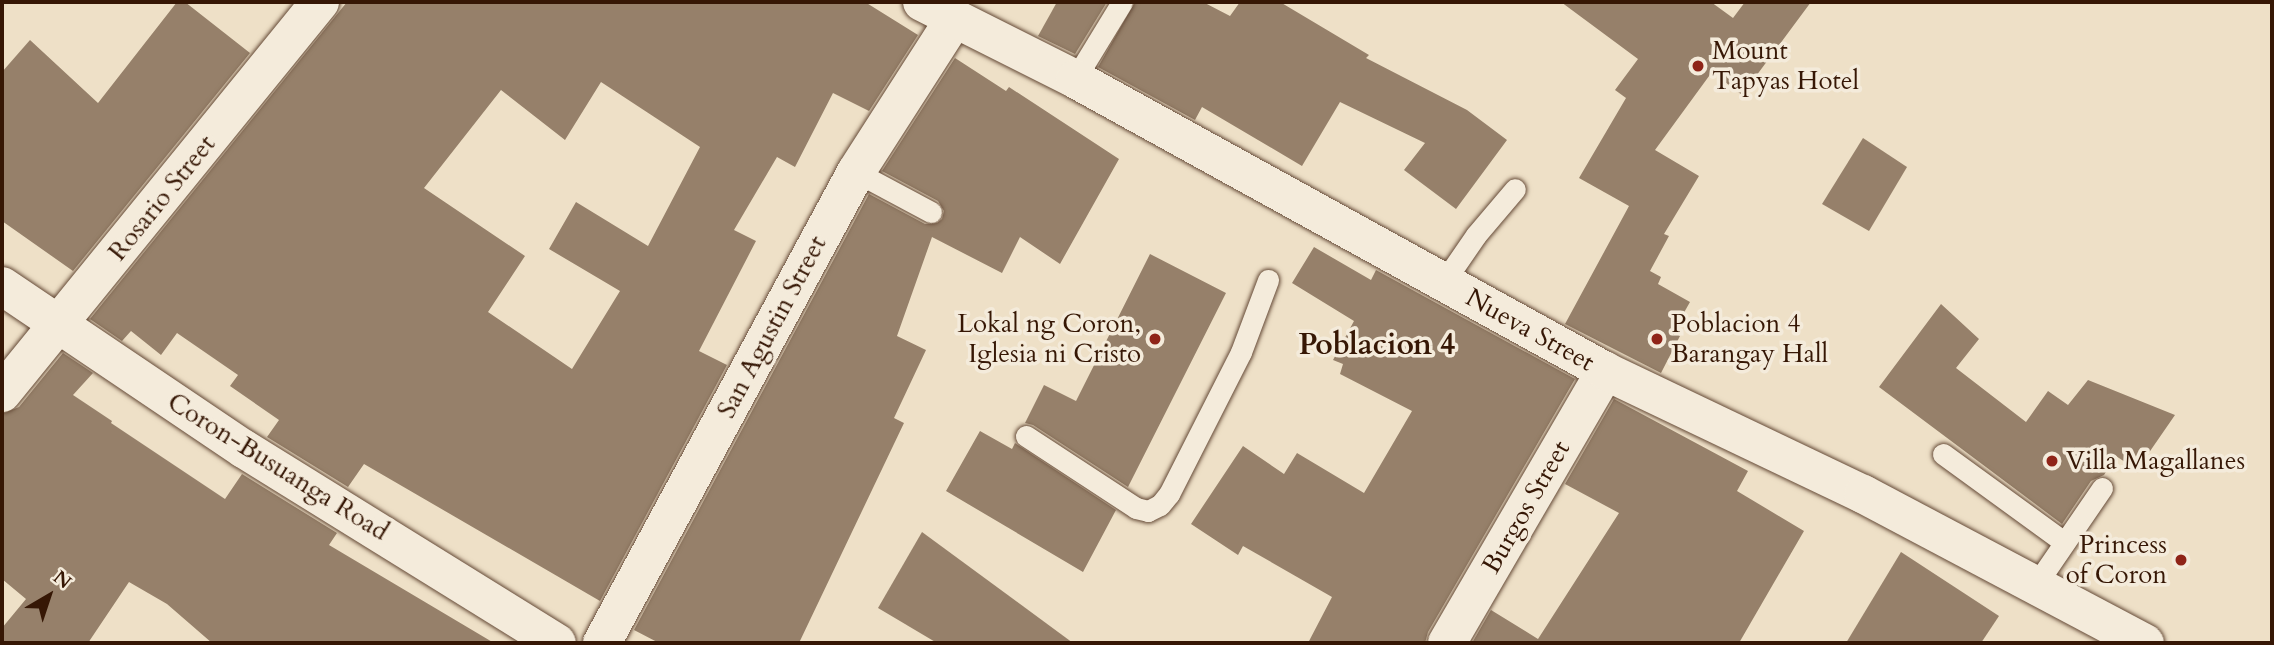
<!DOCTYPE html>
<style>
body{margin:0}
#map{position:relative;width:2274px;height:645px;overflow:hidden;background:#eee0c7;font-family:Cardo,serif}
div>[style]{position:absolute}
.building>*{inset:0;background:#96806a}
.roads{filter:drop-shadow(0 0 2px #644936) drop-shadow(0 0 2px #644936)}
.lane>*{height:21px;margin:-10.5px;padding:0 10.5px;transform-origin:10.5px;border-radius:10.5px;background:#f4ebdb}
.street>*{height:38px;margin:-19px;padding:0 19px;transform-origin:19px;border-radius:19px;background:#f4ebdb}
.secondary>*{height:38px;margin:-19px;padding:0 19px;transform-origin:19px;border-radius:19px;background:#f4ebdb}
.dots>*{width:19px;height:19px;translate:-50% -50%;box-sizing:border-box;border:4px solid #f4ebdb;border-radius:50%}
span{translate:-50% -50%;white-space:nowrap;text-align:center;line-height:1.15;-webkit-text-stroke:7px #f4ebdb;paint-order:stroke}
.poi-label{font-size:26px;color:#361705}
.left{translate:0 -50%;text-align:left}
.right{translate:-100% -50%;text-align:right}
.street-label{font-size:26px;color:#361705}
.quarter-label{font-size:30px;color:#361705;font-weight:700}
.frame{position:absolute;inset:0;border:4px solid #361705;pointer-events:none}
.north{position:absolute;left:14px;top:561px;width:70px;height:70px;-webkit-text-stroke:5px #f4ebdb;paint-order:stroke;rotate:39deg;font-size:19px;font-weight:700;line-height:28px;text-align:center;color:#361705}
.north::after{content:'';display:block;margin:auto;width:24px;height:32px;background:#361705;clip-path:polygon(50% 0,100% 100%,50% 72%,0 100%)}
</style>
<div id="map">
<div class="building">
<div style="clip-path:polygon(177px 2px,185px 2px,250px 53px,73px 271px,2px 221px,2px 72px,30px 40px,98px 103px)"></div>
<div style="clip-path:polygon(evenodd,347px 2px,865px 2px,918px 35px,869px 111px,833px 93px,795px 167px,777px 157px,734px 230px,756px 241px,699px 351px,727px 365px,600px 601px,364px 464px,348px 487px,267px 437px,279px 420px,230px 386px,238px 375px,177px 333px,161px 355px,131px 331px,122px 341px,90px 319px,347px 2px,601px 82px,700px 147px,648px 246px,576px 202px,549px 249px,620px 291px,572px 369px,488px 312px,525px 256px,424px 188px,501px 90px,565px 140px,601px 82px)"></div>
<div style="clip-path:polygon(1057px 2px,1107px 2px,1075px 54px,1038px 36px)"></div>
<div style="clip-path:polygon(1135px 2px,1203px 2px,1230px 16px,1240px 2px,1280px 2px,1369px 55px,1366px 58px,1467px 110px,1507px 140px,1456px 209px,1404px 170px,1425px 143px,1340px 102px,1302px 166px,1202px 107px,1195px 120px,1098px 67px)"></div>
<div style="clip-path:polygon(1561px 2px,1711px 2px,1733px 18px,1745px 2px,1811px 2px,1742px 95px,1712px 72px,1655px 150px,1699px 176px,1664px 234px,1669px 236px,1650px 271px,1661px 277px,1658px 284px,1690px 302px,1673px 332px,1680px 336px,1661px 373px,1565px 324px,1629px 206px,1579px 178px,1626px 98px,1615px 90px,1638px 59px)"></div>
<div style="clip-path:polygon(955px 58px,1006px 91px,1009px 87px,1119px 159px,1060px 264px,1020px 237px,1002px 273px,932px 237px,897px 336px,926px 350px,894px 418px,904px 423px,799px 643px,659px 643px,634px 630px,869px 194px,925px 224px,937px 223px,942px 219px,944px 211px,938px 201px,882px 171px)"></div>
<div style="clip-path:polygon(1863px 138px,1907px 167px,1869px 231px,1822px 204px)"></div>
<div style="clip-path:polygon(1314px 247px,1371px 280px,1376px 270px,1575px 379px,1428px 632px,1425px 643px,1308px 643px,1332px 597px,1243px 546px,1238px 555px,1191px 524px,1243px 446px,1284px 474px,1297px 453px,1364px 493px,1412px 411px,1340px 374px,1343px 364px,1333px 360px,1354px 321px,1292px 283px)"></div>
<div style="clip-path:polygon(1150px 254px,1226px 293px,1128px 487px,1033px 425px,1025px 423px,1044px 385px,1076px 401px)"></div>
<div style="clip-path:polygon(1941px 304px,1979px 339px,1956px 368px,2026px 422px,2048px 391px,2068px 405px,2088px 380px,2175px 415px,2137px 470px,2116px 456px,2104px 475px,2091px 481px,2062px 524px,1879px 387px)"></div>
<div style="clip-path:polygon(63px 353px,93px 373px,73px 395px,112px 421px,111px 423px,225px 499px,242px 474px,337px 533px,329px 545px,494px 643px,212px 643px,167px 604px,129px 582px,88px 643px,2px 643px,2px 628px,26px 599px,2px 579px,2px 414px,19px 407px)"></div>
<div style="clip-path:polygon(1614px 399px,1748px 471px,1737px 491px,1804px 531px,1739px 643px,1472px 643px,1491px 610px,1538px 639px,1619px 513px,1565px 484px)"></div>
<div style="clip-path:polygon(980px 431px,1012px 449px,1015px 443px,1116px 510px,1083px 572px,946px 491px)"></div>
<div style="clip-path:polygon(922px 532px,1073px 643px,937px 643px,878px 608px)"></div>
<div style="clip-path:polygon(1901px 552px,1999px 616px,1981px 643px,1846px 643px)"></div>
</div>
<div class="roads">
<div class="lane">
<div style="left:1075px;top:79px;width:90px;rotate:-58.6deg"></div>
<div style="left:856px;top:172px;width:85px;rotate:28.1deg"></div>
<div style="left:1443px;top:283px;width:58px;rotate:-55.5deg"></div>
<div style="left:1476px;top:235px;width:60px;rotate:-49.7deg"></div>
<div style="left:1026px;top:436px;width:131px;rotate:33.2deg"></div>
<div style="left:1136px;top:508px;width:12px;rotate:14deg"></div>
<div style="left:1148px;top:511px;width:13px;rotate:-27deg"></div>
<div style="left:1160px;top:505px;width:14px;rotate:-51deg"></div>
<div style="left:1169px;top:494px;width:159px;rotate:-63.1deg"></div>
<div style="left:1241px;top:352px;width:77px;rotate:-69.4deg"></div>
<div style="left:1943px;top:454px;width:150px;rotate:36deg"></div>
<div style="left:2037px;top:583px;width:115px;rotate:-55.6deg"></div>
</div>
<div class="street">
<div style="left:2px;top:393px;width:504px;rotate:-50.88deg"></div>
<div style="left:602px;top:643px;width:535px;rotate:-61.66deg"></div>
<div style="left:856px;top:172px;width:183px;rotate:-57.3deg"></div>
<div style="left:1447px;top:643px;width:315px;rotate:-59.8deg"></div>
</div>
<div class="secondary">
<div style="left:922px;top:2px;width:171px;rotate:26.7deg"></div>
<div style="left:1075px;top:79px;width:605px;rotate:28.85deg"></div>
<div style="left:1605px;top:371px;width:286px;rotate:25.5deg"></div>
<div style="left:1863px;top:494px;width:319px;rotate:27.9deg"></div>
<div style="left:2px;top:286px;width:292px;rotate:34deg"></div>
<div style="left:244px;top:449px;width:368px;rotate:31.8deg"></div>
</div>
</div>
<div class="dots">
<div style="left:1698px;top:66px;background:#8f2418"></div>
<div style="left:1155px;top:339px;background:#8f2418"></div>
<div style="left:1657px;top:339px;background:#8f2418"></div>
<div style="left:2052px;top:461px;background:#8f2418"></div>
<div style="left:2181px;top:560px;background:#8f2418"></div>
</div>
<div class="poi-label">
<span class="left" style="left:1712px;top:66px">Mount<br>Tapyas Hotel</span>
<span class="right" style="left:1141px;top:339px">Lokal ng Coron,<br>Iglesia ni Cristo</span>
<span class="left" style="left:1671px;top:339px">Poblacion 4<br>Barangay Hall</span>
<span class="left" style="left:2066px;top:461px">Villa Magallanes</span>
<span class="right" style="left:2167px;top:560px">Princess<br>of Coron</span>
</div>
<div class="street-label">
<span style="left:162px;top:198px;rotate:-51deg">Rosario Street</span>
<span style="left:772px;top:327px;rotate:-62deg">San Agustin Street</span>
<span style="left:1530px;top:330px;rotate:29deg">Nueva Street</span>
<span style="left:278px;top:467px;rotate:32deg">Coron-Busuanga Road</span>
<span style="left:1526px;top:507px;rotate:-60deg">Burgos Street</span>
</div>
<div class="quarter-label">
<span style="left:1377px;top:345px">Poblacion 4</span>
</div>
<div class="frame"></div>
<div class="north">N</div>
</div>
